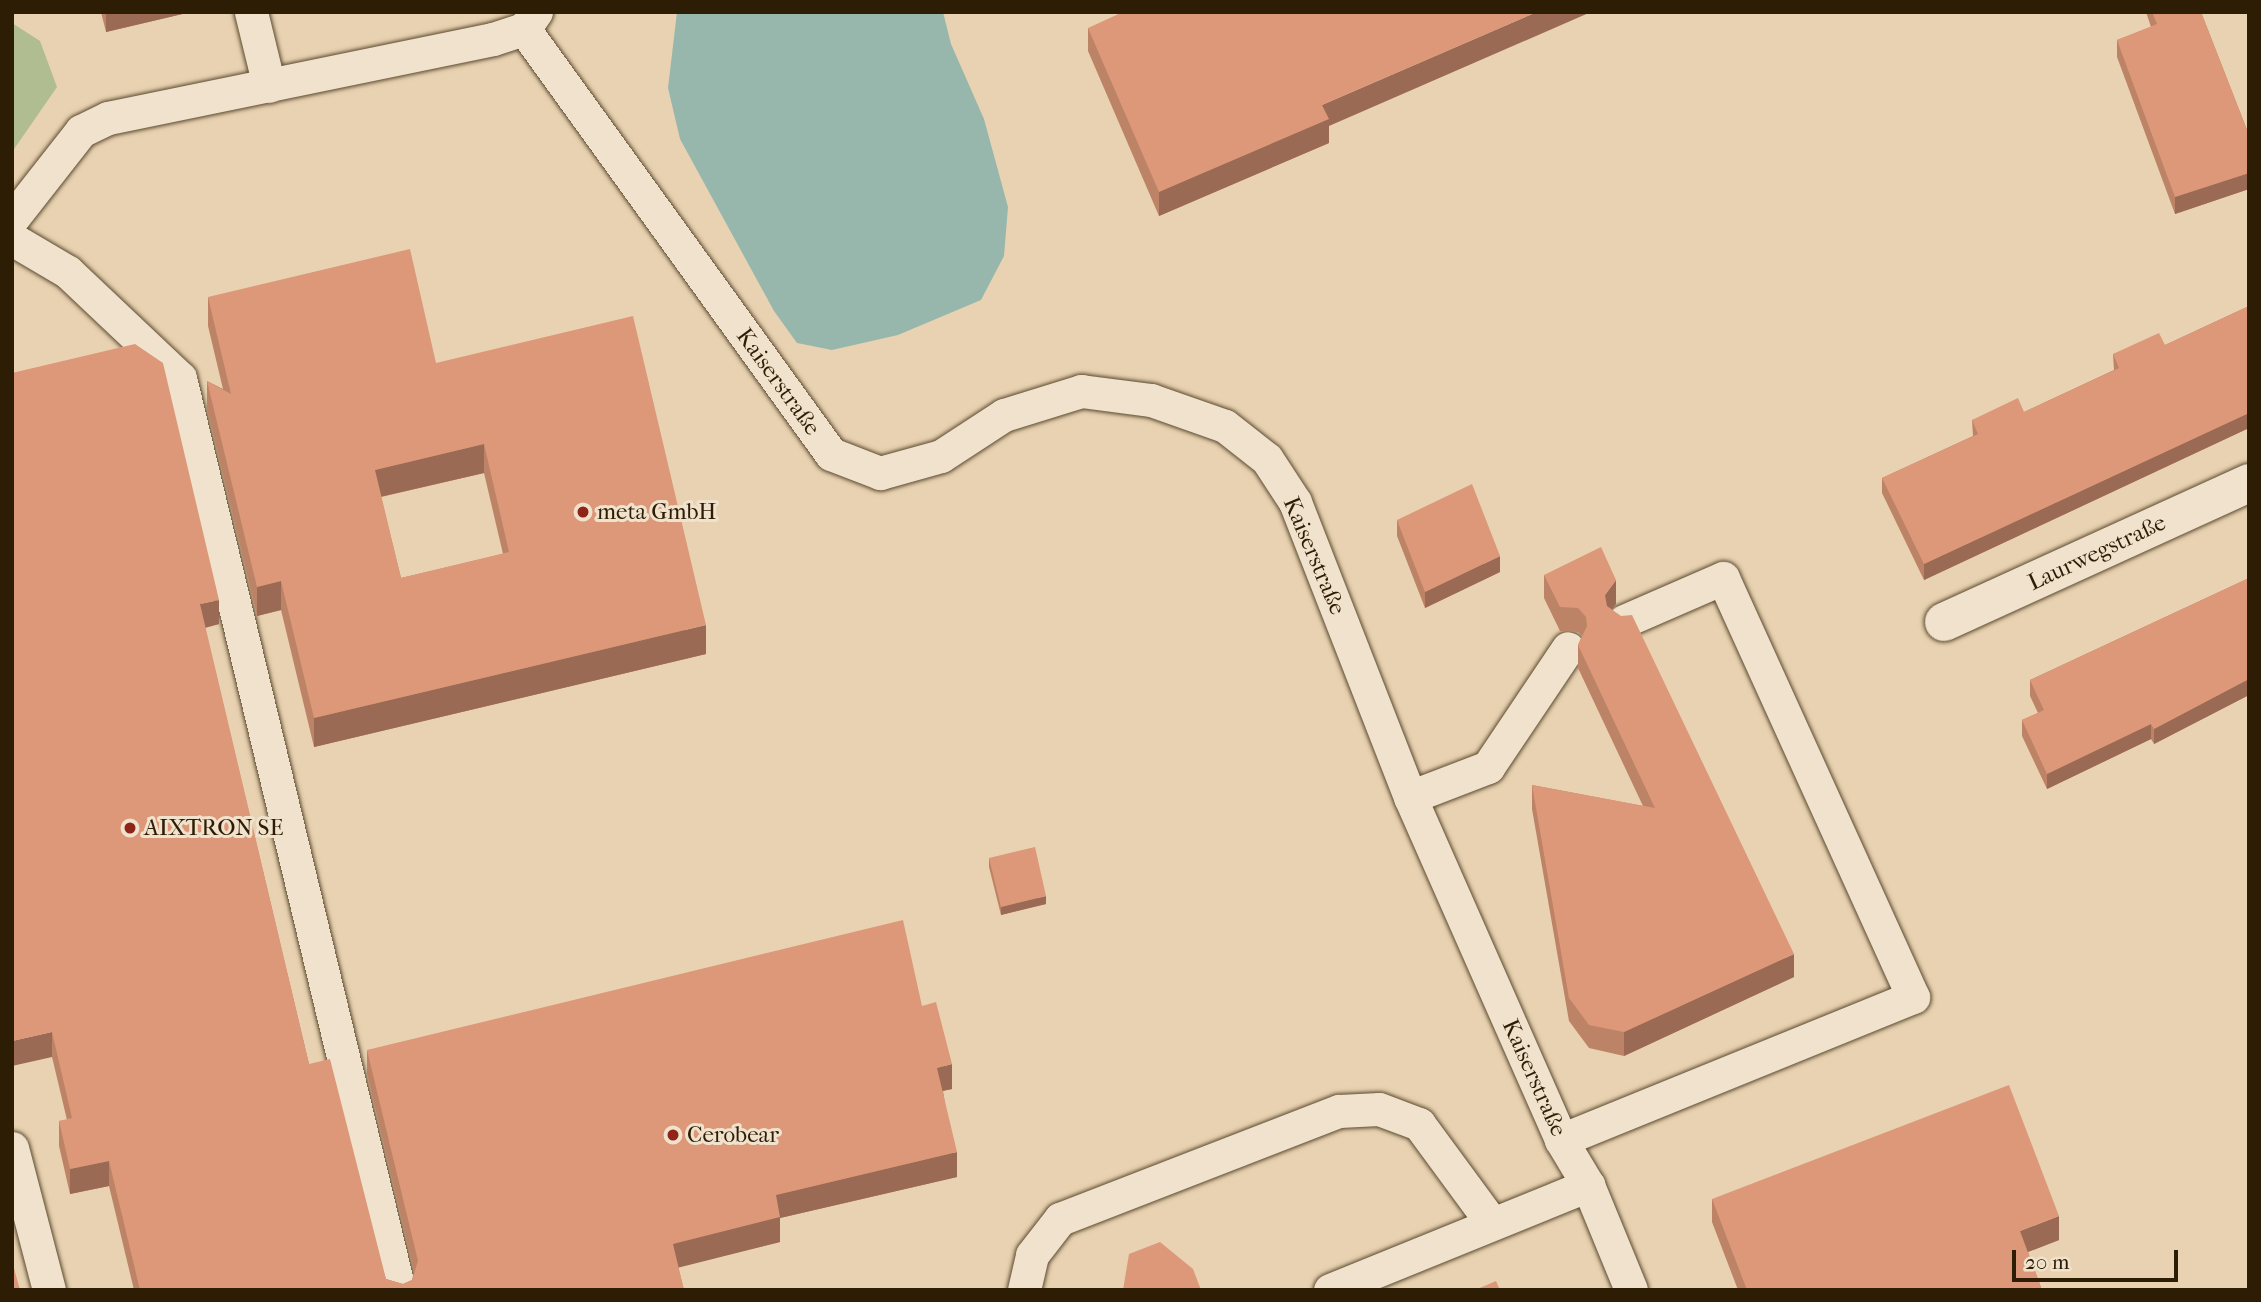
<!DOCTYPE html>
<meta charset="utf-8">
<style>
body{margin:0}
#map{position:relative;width:2261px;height:1302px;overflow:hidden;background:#e8d2b1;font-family:"IM FELL French Canon",serif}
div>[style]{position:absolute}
.green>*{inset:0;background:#afbd91}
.water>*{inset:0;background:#97b7ad}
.roads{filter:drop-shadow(0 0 2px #5c4a30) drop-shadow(0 0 2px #5c4a30)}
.lane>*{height:33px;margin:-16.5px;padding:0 16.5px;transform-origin:16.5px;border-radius:16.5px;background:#f0e2cc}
.street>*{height:38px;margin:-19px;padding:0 19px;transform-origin:19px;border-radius:19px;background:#f0e2cc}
.wall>*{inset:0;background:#bd8367}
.shaded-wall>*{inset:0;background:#9a6a54}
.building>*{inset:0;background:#dc9878}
.dots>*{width:19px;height:19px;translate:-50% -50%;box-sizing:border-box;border:4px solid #f0e2cc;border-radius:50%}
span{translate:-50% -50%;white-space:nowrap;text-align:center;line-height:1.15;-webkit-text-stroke:6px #f0e2cc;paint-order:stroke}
.street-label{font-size:23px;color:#2e1d05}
.poi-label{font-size:23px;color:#2e1d05}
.left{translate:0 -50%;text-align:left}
.frame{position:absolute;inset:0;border:14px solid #2e1d05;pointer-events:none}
.scale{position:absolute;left:2012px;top:1250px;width:166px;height:32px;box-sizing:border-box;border:4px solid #2e1d05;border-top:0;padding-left:9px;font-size:21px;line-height:24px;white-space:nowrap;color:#2e1d05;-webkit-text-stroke:5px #f0e2cc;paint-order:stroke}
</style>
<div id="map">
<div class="green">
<div style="clip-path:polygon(12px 23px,40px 41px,57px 87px,12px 152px)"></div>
</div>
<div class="water">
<div style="clip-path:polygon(677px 12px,943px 12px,951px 44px,984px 119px,1008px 207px,1004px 256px,981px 300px,898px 335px,832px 350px,797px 343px,774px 311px,680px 139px,668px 88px)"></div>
</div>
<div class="roads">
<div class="lane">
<div style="left:251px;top:12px;width:76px;rotate:76.3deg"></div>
<div style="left:524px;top:29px;width:524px;rotate:54.16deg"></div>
<div style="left:831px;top:454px;width:53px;rotate:21.2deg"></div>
<div style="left:880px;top:473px;width:63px;rotate:-15.6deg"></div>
<div style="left:941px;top:456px;width:75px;rotate:-33.1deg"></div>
<div style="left:1004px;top:415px;width:81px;rotate:-17.3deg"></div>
<div style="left:1081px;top:391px;width:71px;rotate:7.3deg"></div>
<div style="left:1151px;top:400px;width:78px;rotate:19.4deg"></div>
<div style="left:1225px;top:426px;width:53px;rotate:38.2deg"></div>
<div style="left:1267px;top:459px;width:51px;rotate:56.9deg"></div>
<div style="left:1295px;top:502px;width:317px;rotate:68.7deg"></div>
<div style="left:1410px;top:797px;width:375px;rotate:66.2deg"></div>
<div style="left:1561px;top:1140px;width:52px;rotate:59deg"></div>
<div style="left:12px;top:219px;width:112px;rotate:-51.9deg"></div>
<div style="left:81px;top:131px;width:30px;rotate:-26deg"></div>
<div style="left:108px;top:118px;width:393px;rotate:-11.6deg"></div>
<div style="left:493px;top:39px;width:33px;rotate:-18deg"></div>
<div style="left:524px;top:29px;width:21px;rotate:-55deg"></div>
<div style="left:12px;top:239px;width:65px;rotate:30.5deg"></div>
<div style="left:68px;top:272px;width:154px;rotate:43.4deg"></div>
<div style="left:180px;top:378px;width:938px;rotate:76.5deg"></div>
<div style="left:1410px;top:797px;width:84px;rotate:-21deg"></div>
<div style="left:1488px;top:767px;width:143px;rotate:-56.1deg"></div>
<div style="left:1561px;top:1140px;width:380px;rotate:-22.1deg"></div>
<div style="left:1913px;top:997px;width:460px;rotate:-114.4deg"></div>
<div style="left:1723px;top:578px;width:108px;rotate:156.5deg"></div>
<div style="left:12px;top:1148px;width:147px;rotate:75.4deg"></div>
<div style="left:1024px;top:1290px;width:36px;rotate:-77deg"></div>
<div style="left:1032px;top:1255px;width:46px;rotate:-52.1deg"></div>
<div style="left:1060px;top:1219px;width:299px;rotate:-21.2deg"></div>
<div style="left:1339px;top:1111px;width:40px;rotate:-2.9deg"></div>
<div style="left:1379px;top:1109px;width:43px;rotate:20.6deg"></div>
<div style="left:1419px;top:1124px;width:122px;rotate:53.7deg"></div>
<div style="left:1330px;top:1290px;width:279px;rotate:-22.1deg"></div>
<div style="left:1588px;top:1185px;width:113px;rotate:67.7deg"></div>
</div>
<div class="street">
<div style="left:1944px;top:622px;width:335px;rotate:-24.5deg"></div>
</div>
</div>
<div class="wall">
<div style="clip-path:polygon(101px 12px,191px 12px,106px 32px)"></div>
<div style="clip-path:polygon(2146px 12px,2201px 12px,2249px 135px,2249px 189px,2175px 214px,2117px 57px,2117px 40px,2151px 27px)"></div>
<div style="clip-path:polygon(1088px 28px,1329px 126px,1329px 143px,1159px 216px,1088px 51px)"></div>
<div style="clip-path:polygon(evenodd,208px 297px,436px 363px,706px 654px,314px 747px,281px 610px,257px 616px,207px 409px,207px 381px,223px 389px,208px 326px,208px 297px,484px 473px,503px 554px,401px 578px,381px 497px,484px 473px)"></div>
<div style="clip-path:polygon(2249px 306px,2249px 428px,1924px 580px,1882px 493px,1882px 478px,1973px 436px,1972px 420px,2024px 412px,2114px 370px,2113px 354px,2165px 345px)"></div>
<div style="clip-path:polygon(12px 373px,219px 624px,205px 628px,309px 1064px,386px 1279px,403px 1284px,412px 1280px,414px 1272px,367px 1074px,367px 1050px,922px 1006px,952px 1089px,943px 1091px,957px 1177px,780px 1218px,780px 1242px,678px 1267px,684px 1290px,134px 1290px,109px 1186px,70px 1194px,59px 1146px,59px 1121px,67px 1120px,52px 1057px)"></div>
<div style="clip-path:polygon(1397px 520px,1500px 572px,1425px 608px,1397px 536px)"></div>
<div style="clip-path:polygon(1544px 575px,1616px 604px,1612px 609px,1794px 977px,1624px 1056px,1589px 1048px,1569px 1021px,1532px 809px,1532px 785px,1643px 806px,1578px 668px,1578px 645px,1582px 636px,1578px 632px,1560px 631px,1544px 598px)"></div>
<div style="clip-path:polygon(2249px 578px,2249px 695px,2154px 744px,2151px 739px,2047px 789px,2022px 736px,2022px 720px,2038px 713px,2030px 696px,2030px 680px)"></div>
<div style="clip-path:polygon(989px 858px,1046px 904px,1001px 915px,989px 867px)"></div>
<div style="clip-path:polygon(1712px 1199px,2059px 1240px,2028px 1252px,2042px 1290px,1738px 1290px,1712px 1222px)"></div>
</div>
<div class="shaded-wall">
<div style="clip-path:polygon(106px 12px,191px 12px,106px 32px)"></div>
<div style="clip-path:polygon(1537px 12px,1591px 12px,1329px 126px,1329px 143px,1159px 216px,1159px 192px,1322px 105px)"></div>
<div style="clip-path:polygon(2249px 173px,2249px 189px,2175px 214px,2175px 197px)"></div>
<div style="clip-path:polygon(2249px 413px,2249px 428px,1924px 580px,1924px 564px)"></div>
<div style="clip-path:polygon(484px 444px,484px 473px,375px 498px,375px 470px)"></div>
<div style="clip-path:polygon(1500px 556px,1500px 572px,1425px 608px,1425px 592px)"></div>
<div style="clip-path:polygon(1616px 580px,1616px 604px,1605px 618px,1605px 595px)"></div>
<div style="clip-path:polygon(281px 581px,281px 610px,257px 616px,257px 587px)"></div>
<div style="clip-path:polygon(219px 600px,219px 624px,200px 629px,200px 604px)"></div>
<div style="clip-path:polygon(706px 625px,706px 654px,314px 747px,314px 718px)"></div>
<div style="clip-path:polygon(2249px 679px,2249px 695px,2154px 744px,2154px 729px)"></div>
<div style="clip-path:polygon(2151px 724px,2151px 739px,2047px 789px,2047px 774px)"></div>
<div style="clip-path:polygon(1046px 896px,1046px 904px,1001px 915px,1001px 907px)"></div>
<div style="clip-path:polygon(1794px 954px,1794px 977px,1624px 1056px,1624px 1032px)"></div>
<div style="clip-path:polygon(52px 1032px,52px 1057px,12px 1066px,12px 1041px)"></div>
<div style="clip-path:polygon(952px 1064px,952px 1089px,937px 1092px,937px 1068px)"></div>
<div style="clip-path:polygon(957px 1152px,957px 1177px,780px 1218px,780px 1242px,673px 1269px,673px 1244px,776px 1195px)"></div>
<div style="clip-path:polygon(109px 1161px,109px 1186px,70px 1194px,70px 1169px)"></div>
<div style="clip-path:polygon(2059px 1216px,2059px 1240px,2020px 1255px,2020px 1231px)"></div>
</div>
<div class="building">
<div style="clip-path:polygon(1123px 12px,1537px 12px,1322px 105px,1329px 119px,1159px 192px,1088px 28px)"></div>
<div style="clip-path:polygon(2152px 12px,2201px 12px,2249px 135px,2249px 173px,2175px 197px,2117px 40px,2157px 24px)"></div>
<div style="clip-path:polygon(evenodd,410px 249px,436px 363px,633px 316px,706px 625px,314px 718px,281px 581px,257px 587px,207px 381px,231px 394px,208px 297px,410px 249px,484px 444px,509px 552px,401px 578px,375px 470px,484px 444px)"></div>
<div style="clip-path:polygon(2249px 306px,2249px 413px,1924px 564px,1882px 478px,1978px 434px,1972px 420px,2018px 398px,2024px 412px,2119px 368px,2113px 354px,2159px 333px,2165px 345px)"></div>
<div style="clip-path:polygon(135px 344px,163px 363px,219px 600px,200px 604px,309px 1064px,330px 1059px,386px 1279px,403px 1284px,412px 1280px,418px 1261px,367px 1050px,903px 920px,922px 1006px,936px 1002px,952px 1064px,937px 1068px,957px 1152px,776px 1195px,780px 1217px,673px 1244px,684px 1290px,140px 1290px,109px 1161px,70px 1169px,59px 1121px,72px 1118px,52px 1032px,12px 1041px,12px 373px)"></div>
<div style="clip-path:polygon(1472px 484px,1500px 556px,1425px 592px,1397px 520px)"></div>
<div style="clip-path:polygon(1601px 547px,1616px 580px,1605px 595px,1607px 606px,1621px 616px,1632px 615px,1794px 954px,1624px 1032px,1589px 1025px,1569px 998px,1532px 785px,1655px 808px,1578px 645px,1587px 626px,1586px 617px,1578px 608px,1560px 607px,1544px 575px)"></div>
<div style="clip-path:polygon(2249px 578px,2249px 679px,2154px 729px,2151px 724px,2047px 774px,2022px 720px,2044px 710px,2030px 680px)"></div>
<div style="clip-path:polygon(1035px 847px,1046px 896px,1001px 907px,989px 858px)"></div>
<div style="clip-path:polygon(2009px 1085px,2059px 1216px,2020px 1231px,2042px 1290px,1747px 1290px,1712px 1199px)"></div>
<div style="clip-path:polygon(1160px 1242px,1193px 1269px,1201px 1290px,1123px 1290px,1129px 1254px)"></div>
<div style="clip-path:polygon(12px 1261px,20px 1290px,12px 1290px)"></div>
<div style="clip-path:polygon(1496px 1281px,1500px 1290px,1475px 1290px)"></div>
</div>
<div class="dots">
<div style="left:583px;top:512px;background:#8f2418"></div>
<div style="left:130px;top:828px;background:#8f2418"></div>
<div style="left:673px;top:1135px;background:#8f2418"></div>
</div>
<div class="street-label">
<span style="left:778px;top:382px;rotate:54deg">Kaiserstraße</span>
<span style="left:2097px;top:553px;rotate:-25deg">Laurwegstraße</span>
<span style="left:1314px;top:556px;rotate:67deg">Kaiserstraße</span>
<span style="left:1534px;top:1078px;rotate:66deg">Kaiserstraße</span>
</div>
<div class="poi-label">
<span class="left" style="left:597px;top:512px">meta GmbH</span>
<span class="left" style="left:144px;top:828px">AIXTRON SE</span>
<span class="left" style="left:687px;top:1135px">Cerobear</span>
</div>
<div class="frame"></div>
<div class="scale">20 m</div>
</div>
